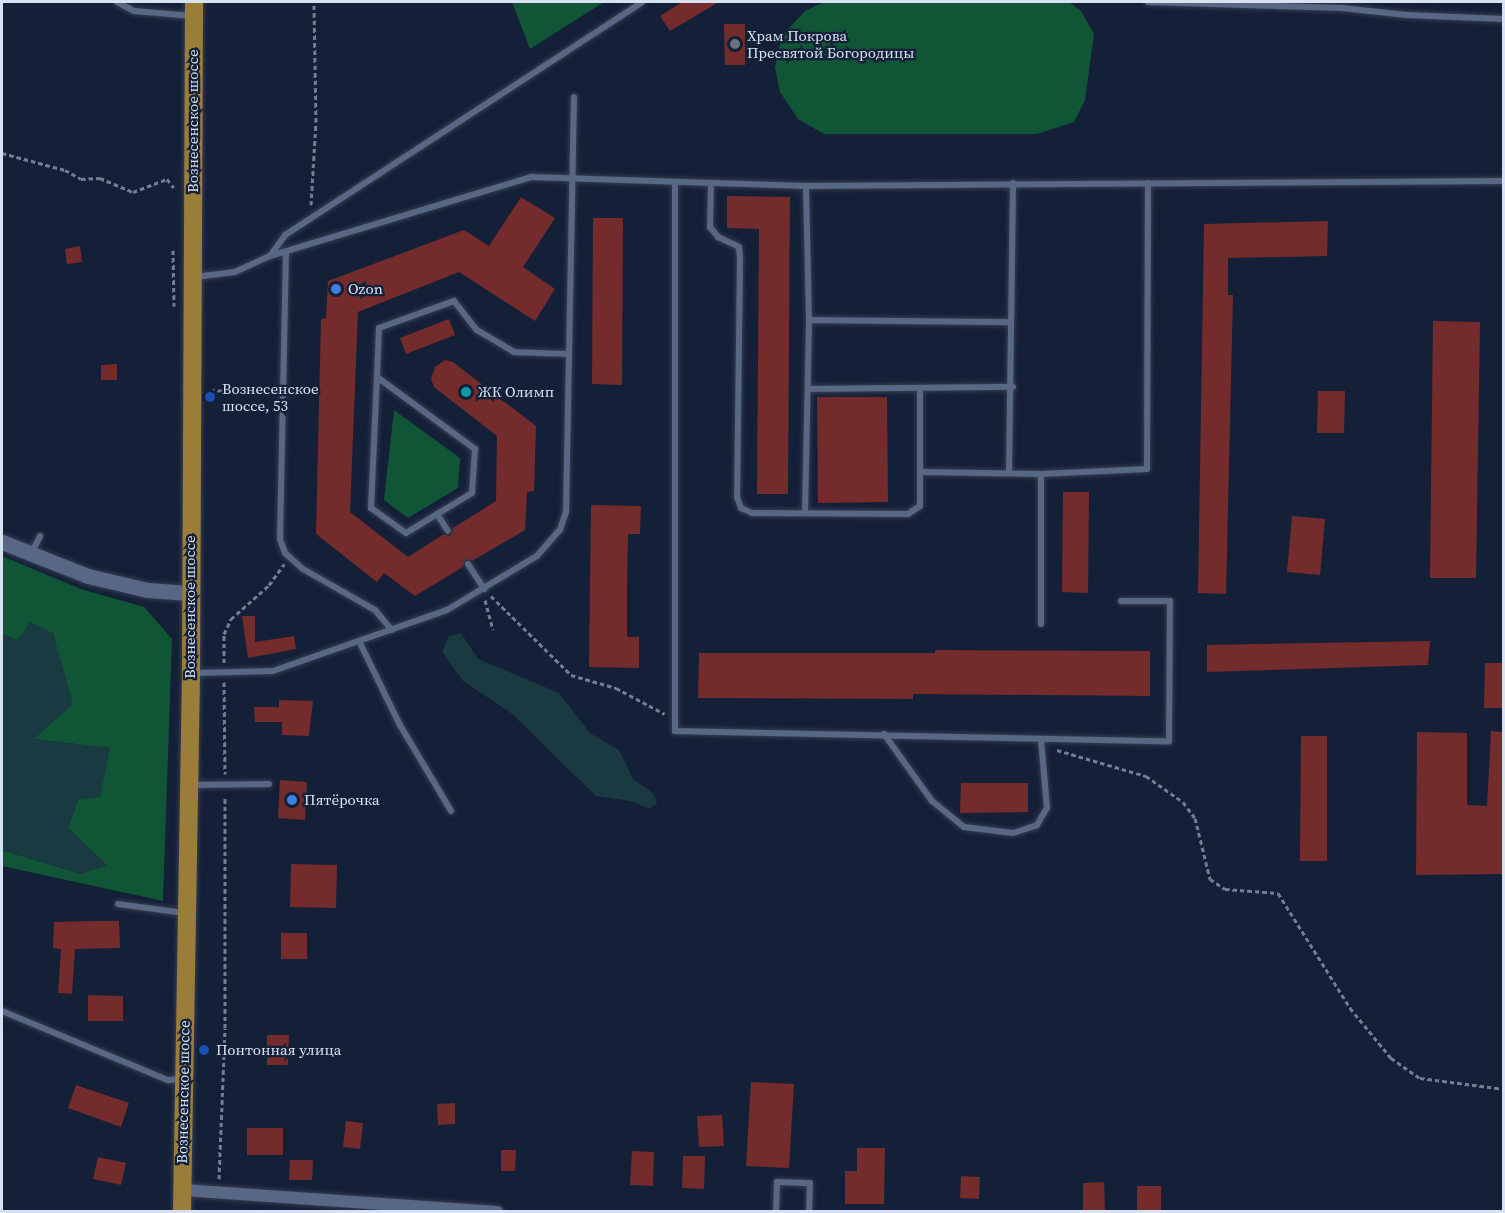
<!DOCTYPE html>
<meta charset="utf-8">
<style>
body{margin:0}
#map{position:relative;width:1505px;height:1213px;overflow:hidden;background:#142037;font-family:"Source Serif 4",serif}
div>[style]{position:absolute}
.green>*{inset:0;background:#105535}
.water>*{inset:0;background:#193a41}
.building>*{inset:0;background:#732b2c}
.path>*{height:3px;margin-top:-1.5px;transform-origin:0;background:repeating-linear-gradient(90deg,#747e92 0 4.5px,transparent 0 7.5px)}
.roads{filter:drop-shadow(0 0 2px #353c51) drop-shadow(0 0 2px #353c51)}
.service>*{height:6px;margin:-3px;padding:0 3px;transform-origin:3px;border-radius:3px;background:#586783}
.minor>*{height:12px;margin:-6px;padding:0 6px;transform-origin:6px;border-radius:6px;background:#586783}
.tertiary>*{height:15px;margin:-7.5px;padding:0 7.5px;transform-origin:7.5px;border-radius:7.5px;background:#586783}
.primary>*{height:18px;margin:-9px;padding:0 9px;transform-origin:9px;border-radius:9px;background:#9b7d3a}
.dots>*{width:16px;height:16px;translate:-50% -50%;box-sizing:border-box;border:3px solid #142037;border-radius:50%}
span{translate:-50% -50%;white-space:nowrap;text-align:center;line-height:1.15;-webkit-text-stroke:4.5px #142037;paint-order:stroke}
.poi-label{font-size:15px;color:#d8e1f1}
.left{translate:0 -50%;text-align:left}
.street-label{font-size:15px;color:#d8e1f1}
.frame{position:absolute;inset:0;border:3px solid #d8e1f1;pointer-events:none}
</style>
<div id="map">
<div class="green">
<div style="clip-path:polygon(512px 2px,604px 2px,530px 49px)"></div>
<div style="clip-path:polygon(824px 2px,1069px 2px,1081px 11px,1094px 34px,1085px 100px,1074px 122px,1037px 134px,824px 134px,798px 119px,780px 92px,775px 67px,782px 36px,805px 11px)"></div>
<div style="clip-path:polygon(394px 410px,460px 458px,458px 488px,408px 518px,384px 500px)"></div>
<div style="clip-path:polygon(2px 556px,81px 589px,144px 607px,172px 639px,163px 901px,2px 866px,2px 850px,81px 874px,106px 865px,68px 828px,78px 800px,110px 748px,33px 739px,60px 665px,53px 633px,18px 640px,2px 634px)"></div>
</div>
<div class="water">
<div style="clip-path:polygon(30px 622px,53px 633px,73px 704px,34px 739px,110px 748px,100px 797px,78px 800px,68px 828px,107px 865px,81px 874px,2px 850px,2px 634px,18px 640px)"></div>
<div style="clip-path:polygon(461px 633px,478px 659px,559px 693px,590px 733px,619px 750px,633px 779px,654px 794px,657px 803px,650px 809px,631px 801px,596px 796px,511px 713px,463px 681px,442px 652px,449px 636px)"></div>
</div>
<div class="building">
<div style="clip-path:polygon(682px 2px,719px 2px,670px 31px,660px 16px)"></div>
<div style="clip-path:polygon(724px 24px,745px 24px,745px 65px,725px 65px)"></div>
<div style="clip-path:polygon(727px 196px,790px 197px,788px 494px,757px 494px,759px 229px,727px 228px)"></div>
<div style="clip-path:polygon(521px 197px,555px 218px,523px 267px,555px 289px,535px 321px,459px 272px,358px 312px,350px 512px,408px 557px,444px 534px,450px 536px,453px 528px,496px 501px,497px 436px,434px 387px,431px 379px,435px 367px,445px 360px,453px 362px,536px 426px,534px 491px,527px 492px,525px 530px,472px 561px,466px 559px,463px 567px,415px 596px,384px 573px,377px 582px,316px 534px,321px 319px,326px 318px,328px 281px,464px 230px,489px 246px)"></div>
<div style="clip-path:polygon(593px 218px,623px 218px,622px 385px,592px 384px)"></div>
<div style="clip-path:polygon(1328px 221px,1327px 256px,1228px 258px,1228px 295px,1233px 295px,1226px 594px,1198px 593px,1204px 224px)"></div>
<div style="clip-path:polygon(80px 246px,82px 262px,67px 264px,65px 249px)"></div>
<div style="clip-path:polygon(449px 319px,455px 335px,406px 354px,400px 338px)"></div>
<div style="clip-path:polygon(1433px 321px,1480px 322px,1476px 578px,1430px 578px)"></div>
<div style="clip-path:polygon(117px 364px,117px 380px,101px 380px,101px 365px)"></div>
<div style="clip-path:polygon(1318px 391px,1345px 391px,1344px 433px,1317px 433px)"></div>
<div style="clip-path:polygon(817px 397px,887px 397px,888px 502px,818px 503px)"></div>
<div style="clip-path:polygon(1063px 492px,1089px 492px,1088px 593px,1062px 592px)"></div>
<div style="clip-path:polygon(591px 505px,641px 506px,640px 534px,628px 534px,627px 588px,627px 637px,639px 637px,639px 668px,589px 667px)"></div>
<div style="clip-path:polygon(1292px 516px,1325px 519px,1320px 575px,1287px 572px)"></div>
<div style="clip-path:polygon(242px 616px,255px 616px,255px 642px,294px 636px,296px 649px,248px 658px)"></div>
<div style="clip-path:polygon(1430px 641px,1428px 665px,1207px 672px,1207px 645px)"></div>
<div style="clip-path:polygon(935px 650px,1150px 651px,1150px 696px,913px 694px,913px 699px,698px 698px,699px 653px,935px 653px)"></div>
<div style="clip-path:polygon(1485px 663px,1503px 663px,1503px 708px,1484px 708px)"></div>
<div style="clip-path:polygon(279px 700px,313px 701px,309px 736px,282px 735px,282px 722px,255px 722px,254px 707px,279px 707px)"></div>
<div style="clip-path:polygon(1491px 731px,1503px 732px,1503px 874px,1416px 875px,1417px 732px,1467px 733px,1467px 805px,1487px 806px)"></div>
<div style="clip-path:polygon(1301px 736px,1327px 736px,1327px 861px,1300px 861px)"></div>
<div style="clip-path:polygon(280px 780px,307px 782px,305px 820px,278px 818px)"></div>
<div style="clip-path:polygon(961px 783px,1028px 783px,1028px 812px,960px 813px)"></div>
<div style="clip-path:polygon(291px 864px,337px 865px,336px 908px,290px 907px)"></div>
<div style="clip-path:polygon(95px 921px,119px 921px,120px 948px,75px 949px,72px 994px,58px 993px,61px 949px,53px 948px,54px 922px)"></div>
<div style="clip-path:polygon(281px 933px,307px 933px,307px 959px,281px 959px)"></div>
<div style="clip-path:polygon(88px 995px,123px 996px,123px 1021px,88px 1021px)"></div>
<div style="clip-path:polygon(267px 1035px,289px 1035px,288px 1065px,267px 1065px)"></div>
<div style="clip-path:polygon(751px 1082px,794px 1084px,789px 1168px,746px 1166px)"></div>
<div style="clip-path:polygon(76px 1085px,129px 1103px,121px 1127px,68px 1108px)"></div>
<div style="clip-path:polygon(455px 1103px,455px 1124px,438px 1125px,437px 1104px)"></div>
<div style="clip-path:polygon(722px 1115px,724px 1146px,699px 1147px,697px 1116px)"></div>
<div style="clip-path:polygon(346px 1121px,363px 1123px,360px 1149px,343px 1147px)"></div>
<div style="clip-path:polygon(247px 1128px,283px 1128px,283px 1155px,247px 1155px)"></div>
<div style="clip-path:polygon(857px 1148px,885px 1148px,884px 1204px,845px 1204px,845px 1171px,857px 1171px)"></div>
<div style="clip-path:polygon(501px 1150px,516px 1150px,515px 1171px,501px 1171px)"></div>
<div style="clip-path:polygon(632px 1151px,654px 1152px,653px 1186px,630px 1185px)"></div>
<div style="clip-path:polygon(683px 1156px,705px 1156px,704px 1189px,682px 1188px)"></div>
<div style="clip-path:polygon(98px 1157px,126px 1163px,121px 1185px,93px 1179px)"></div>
<div style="clip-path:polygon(290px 1160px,313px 1160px,312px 1180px,289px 1180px)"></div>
<div style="clip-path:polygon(961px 1176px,980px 1177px,979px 1199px,960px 1198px)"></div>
<div style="clip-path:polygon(1104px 1182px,1105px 1212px,1083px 1212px,1083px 1183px)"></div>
<div style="clip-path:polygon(1137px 1186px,1161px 1186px,1161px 1212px,1137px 1212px)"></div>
</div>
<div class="path">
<div style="left:2px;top:153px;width:65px;rotate:15.1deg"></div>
<div style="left:65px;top:170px;width:18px;rotate:29deg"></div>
<div style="left:81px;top:179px;width:19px;rotate:-3deg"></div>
<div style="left:100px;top:178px;width:36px;rotate:23deg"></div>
<div style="left:133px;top:192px;width:36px;rotate:-21deg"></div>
<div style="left:167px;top:179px;width:11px;rotate:52deg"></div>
<div style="left:311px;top:205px;width:83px;rotate:-86.6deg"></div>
<div style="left:316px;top:122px;width:120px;rotate:-91deg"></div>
<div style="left:173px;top:250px;width:56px;rotate:89deg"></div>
<div style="left:210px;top:390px;width:64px;rotate:2.7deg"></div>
<div style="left:491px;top:596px;width:112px;rotate:44.6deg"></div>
<div style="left:571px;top:675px;width:47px;rotate:16.1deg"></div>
<div style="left:616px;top:688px;width:55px;rotate:28deg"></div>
<div style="left:485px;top:600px;width:31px;rotate:75deg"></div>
<div style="left:224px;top:663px;width:29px;rotate:-90deg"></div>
<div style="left:224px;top:634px;width:17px;rotate:-65deg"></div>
<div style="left:231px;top:619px;width:51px;rotate:-41.8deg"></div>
<div style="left:269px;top:585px;width:26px;rotate:-54deg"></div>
<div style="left:224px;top:682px;width:92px;rotate:89.4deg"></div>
<div style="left:1057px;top:750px;width:93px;rotate:16.3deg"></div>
<div style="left:1146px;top:776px;width:45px;rotate:35.1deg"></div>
<div style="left:1183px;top:802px;width:20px;rotate:53deg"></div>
<div style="left:1195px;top:818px;width:63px;rotate:76.2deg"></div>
<div style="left:1210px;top:879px;width:18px;rotate:34deg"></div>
<div style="left:1225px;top:889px;width:53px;rotate:4.3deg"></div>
<div style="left:1278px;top:893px;width:136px;rotate:57.9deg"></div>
<div style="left:1350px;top:1008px;width:65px;rotate:50.6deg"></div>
<div style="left:1391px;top:1058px;width:35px;rotate:35deg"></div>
<div style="left:1420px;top:1078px;width:85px;rotate:7.5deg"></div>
<div style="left:219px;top:1179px;width:151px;rotate:-87.7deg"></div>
<div style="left:225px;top:1028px;width:232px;rotate:-90deg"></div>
</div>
<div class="roads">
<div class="service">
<div style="left:117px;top:2px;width:19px;rotate:28deg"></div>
<div style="left:134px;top:11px;width:59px;rotate:4.8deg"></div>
<div style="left:1148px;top:2px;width:194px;rotate:1.8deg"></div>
<div style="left:1342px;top:8px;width:65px;rotate:6.1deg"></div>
<div style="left:1407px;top:15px;width:97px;rotate:2.4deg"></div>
<div style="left:675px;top:183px;width:548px;rotate:90deg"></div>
<div style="left:675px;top:731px;width:494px;rotate:1.2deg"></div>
<div style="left:1169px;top:741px;width:140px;rotate:-89.6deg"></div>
<div style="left:1170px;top:601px;width:49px;rotate:180deg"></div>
<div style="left:711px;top:183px;width:44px;rotate:91.3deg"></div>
<div style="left:710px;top:227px;width:13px;rotate:51deg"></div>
<div style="left:718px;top:237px;width:23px;rotate:25deg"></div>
<div style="left:739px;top:247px;width:11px;rotate:85deg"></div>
<div style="left:740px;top:258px;width:239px;rotate:90.7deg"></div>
<div style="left:737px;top:497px;width:12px;rotate:70deg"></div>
<div style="left:741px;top:508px;width:12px;rotate:24deg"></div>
<div style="left:752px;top:513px;width:156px;rotate:0.4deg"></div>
<div style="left:908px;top:514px;width:14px;rotate:-34deg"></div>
<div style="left:920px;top:506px;width:116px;rotate:-90deg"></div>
<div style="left:286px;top:252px;width:287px;rotate:91.2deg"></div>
<div style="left:280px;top:539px;width:15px;rotate:70deg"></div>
<div style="left:285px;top:553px;width:24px;rotate:42deg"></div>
<div style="left:303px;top:569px;width:83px;rotate:29.7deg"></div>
<div style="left:375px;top:610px;width:26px;rotate:50deg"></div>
<div style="left:270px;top:256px;width:26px;rotate:-54deg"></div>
<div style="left:285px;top:235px;width:426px;rotate:-33.1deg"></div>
<div style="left:195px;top:277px;width:40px;rotate:-7.1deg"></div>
<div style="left:235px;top:272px;width:38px;rotate:-25deg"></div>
<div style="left:270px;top:256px;width:273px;rotate:-16.8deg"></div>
<div style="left:531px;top:177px;width:275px;rotate:1.9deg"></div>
<div style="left:806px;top:186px;width:698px;rotate:-0.41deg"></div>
<div style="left:809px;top:320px;width:202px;rotate:0.6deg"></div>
<div style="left:377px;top:377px;width:122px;rotate:36.3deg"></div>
<div style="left:475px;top:449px;width:44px;rotate:93.9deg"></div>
<div style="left:472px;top:493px;width:77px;rotate:148.8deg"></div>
<div style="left:406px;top:533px;width:43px;rotate:-144.5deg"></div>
<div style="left:371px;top:508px;width:131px;rotate:-87.4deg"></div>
<div style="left:377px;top:377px;width:49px;rotate:-87.7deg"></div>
<div style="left:379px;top:328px;width:80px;rotate:-19.8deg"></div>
<div style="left:454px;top:301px;width:37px;rotate:52deg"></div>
<div style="left:477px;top:330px;width:43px;rotate:30.7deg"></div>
<div style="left:514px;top:352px;width:55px;rotate:2.1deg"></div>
<div style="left:808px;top:389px;width:205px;rotate:-0.6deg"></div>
<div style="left:923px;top:472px;width:118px;rotate:1deg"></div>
<div style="left:1041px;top:474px;width:106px;rotate:-2.7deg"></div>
<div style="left:1147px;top:469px;width:286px;rotate:-89.8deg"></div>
<div style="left:1009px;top:472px;width:289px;rotate:-89.2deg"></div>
<div style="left:805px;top:513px;width:193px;rotate:-88.8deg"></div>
<div style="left:809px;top:320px;width:134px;rotate:-91.3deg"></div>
<div style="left:437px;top:514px;width:20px;rotate:57deg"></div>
<div style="left:31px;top:554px;width:20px;rotate:-63deg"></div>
<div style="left:468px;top:564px;width:30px;rotate:57deg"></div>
<div style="left:1041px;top:624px;width:150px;rotate:-90deg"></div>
<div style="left:359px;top:641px;width:93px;rotate:64deg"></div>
<div style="left:400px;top:725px;width:100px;rotate:59.3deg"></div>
<div style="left:195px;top:673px;width:78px;rotate:-1.5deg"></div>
<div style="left:273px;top:671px;width:184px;rotate:-19.3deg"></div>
<div style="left:447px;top:610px;width:105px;rotate:-31deg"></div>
<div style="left:537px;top:556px;width:35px;rotate:-49deg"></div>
<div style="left:560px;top:530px;width:19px;rotate:-72deg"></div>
<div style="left:566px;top:512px;width:415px;rotate:-88.9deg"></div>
<div style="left:884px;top:734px;width:82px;rotate:54.4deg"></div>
<div style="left:932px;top:801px;width:41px;rotate:39.1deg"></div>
<div style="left:964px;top:827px;width:49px;rotate:7deg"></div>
<div style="left:1013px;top:833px;width:25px;rotate:-18deg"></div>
<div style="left:1037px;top:825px;width:20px;rotate:-60deg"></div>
<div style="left:1047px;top:808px;width:69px;rotate:-95deg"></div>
<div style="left:192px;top:785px;width:77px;rotate:-0.7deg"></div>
<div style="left:118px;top:904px;width:68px;rotate:7.7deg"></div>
<div style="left:2px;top:1011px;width:180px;rotate:22.6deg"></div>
<div style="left:168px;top:1080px;width:14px;rotate:-4deg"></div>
<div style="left:776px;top:1212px;width:30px;rotate:-88deg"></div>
<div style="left:777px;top:1182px;width:33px;rotate:2deg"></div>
<div style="left:810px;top:1183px;width:29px;rotate:92deg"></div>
</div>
<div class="minor">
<div style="left:182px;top:1190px;width:316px;rotate:4deg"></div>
</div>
<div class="tertiary">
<div style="left:2px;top:542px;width:92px;rotate:21.6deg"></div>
<div style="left:88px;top:576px;width:61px;rotate:13.3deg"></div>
<div style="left:147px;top:590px;width:42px;rotate:4.1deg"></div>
</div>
<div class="primary">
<div style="left:182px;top:1212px;width:539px;rotate:-89.04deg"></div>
<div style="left:191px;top:673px;width:671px;rotate:-89.74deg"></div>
</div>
</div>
<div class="dots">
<div style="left:735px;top:44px;background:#6b7280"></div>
<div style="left:336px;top:289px;background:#3f7fe0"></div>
<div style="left:466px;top:392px;background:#0f9aa8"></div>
<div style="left:210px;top:397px;background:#1a4fb4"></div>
<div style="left:292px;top:800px;background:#3f7fe0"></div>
<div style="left:204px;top:1050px;background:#1a4fb4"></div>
</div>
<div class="poi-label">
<span class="left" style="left:747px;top:44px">Храм Покрова<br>Пресвятой Богородицы</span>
<span class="left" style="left:348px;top:289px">Ozon</span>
<span class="left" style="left:222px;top:397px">Вознесенское<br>шоссе, 53</span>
<span class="left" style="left:478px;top:392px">ЖК Олимп</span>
<span class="left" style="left:304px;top:800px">Пятёрочка</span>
<span class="left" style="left:216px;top:1050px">Понтонная улица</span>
</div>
<div class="street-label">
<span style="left:193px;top:121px;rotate:-90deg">Вознесенское шоссе</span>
<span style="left:190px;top:607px;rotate:-90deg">Вознесенское шоссе</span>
<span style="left:183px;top:1092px;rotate:-89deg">Вознесенское шоссе</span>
</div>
<div class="frame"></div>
</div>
